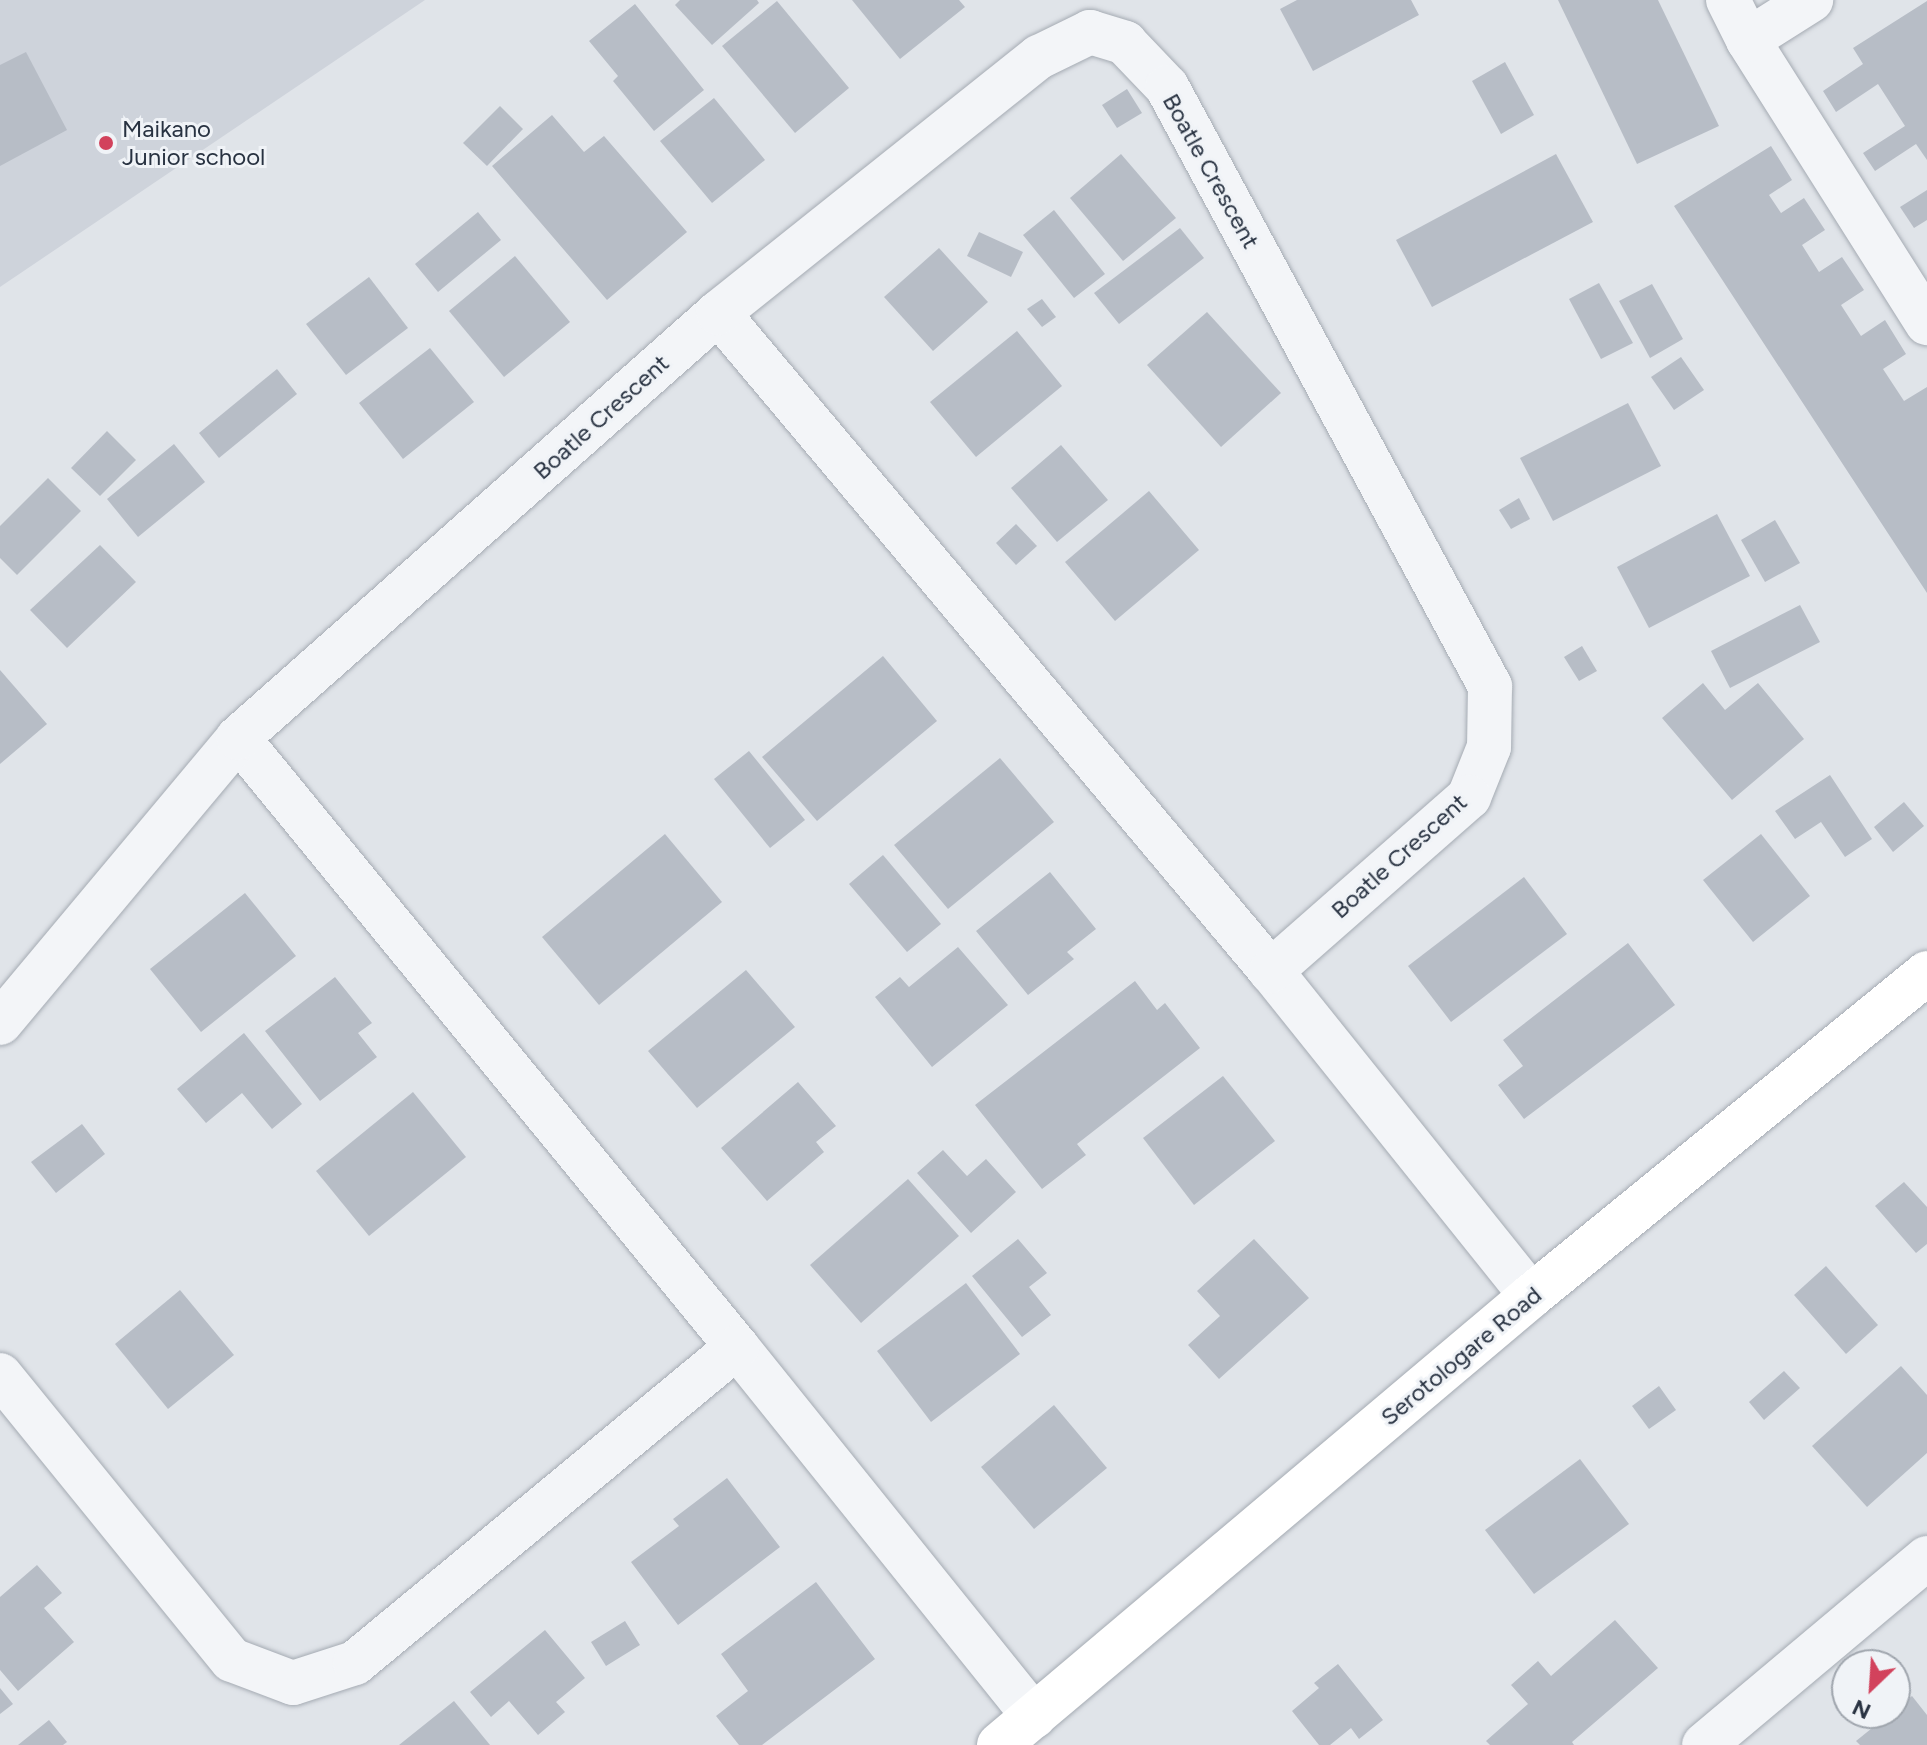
<!DOCTYPE html>
<style>
body{margin:0}
#map{position:relative;width:1927px;height:1745px;overflow:hidden;background:#e0e4e9;font-family:Figtree,sans-serif}
div>[style]{position:absolute}
.built>*{inset:0;background:#ced3db}
.building>*{inset:0;background:#b7bdc6}
.roads{filter:drop-shadow(0 0 2px #a5abb3) drop-shadow(0 0 2px #a5abb3)}
.street>*{height:44px;margin:-22px;padding:0 22px;transform-origin:22px;border-radius:22px;background:#f3f5f8}
.secondary>*{height:44px;margin:-22px;padding:0 22px;transform-origin:22px;border-radius:22px;background:#fff}
.dots>*{width:22px;height:22px;translate:-50% -50%;box-sizing:border-box;border:4px solid #f0f3f7;border-radius:50%}
span{translate:-50% -50%;white-space:nowrap;text-align:center;line-height:1.15;-webkit-text-stroke:6px #f0f3f7;paint-order:stroke}
.poi-label{font-size:24px;color:#283241}
.left{translate:0 -50%;text-align:left}
.street-label{font-size:24px;color:#283241}
.north{position:absolute;left:1831px;top:1649px;width:80px;height:80px;box-sizing:border-box;background:#f0f3f7;border:2px solid #a0a6ae;border-radius:50%;rotate:205deg;font-size:22px;font-weight:700;line-height:32px;text-align:center;color:#283241}
.north::after{content:'';display:block;margin:auto;width:28px;height:36px;background:#d2425c;clip-path:polygon(50% 0,100% 100%,50% 72%,0 100%)}
</style>
<div id="map">
<div class="built">
<div style="clip-path:polygon(0 0,425px 0,0 287px)"></div>
</div>
<div class="building">
<div style="clip-path:polygon(680px 0,757px 0,759px 3px,712px 45px,675px 5px)"></div>
<div style="clip-path:polygon(852px 0,959px 0,965px 7px,900px 59px)"></div>
<div style="clip-path:polygon(1297px 0,1411px 0,1419px 15px,1313px 71px,1280px 9px)"></div>
<div style="clip-path:polygon(1558px 0,1658px 0,1719px 126px,1637px 164px)"></div>
<div style="clip-path:polygon(777px 1px,849px 88px,795px 133px,722px 46px)"></div>
<div style="clip-path:polygon(1927px 1px,1927px 160px,1916px 144px,1875px 171px,1863px 153px,1905px 126px,1878px 84px,1836px 112px,1823px 91px,1863px 64px,1853px 48px)"></div>
<div style="clip-path:polygon(635px 4px,704px 90px,654px 131px,613px 81px,618px 76px,589px 41px)"></div>
<div style="clip-path:polygon(26px 52px,67px 130px,0 166px,0 65px)"></div>
<div style="clip-path:polygon(1505px 62px,1534px 115px,1501px 134px,1472px 81px)"></div>
<div style="clip-path:polygon(1127px 89px,1142px 113px,1117px 128px,1102px 105px)"></div>
<div style="clip-path:polygon(714px 98px,765px 160px,712px 203px,660px 141px)"></div>
<div style="clip-path:polygon(500px 106px,523px 129px,487px 166px,463px 143px)"></div>
<div style="clip-path:polygon(552px 115px,584px 152px,604px 136px,687px 232px,607px 300px,492px 166px)"></div>
<div style="clip-path:polygon(1771px 146px,1792px 180px,1769px 195px,1781px 213px,1804px 198px,1825px 230px,1802px 245px,1819px 272px,1842px 257px,1864px 290px,1841px 305px,1861px 336px,1885px 320px,1906px 354px,1883px 369px,1904px 401px,1927px 387px,1927px 593px,1674px 206px)"></div>
<div style="clip-path:polygon(1121px 154px,1176px 218px,1123px 261px,1070px 198px)"></div>
<div style="clip-path:polygon(1556px 154px,1593px 222px,1432px 307px,1396px 240px)"></div>
<div style="clip-path:polygon(1927px 190px,1927px 220px,1914px 228px,1900px 207px)"></div>
<div style="clip-path:polygon(1054px 210px,1105px 274px,1074px 298px,1023px 235px)"></div>
<div style="clip-path:polygon(478px 212px,501px 240px,438px 292px,415px 264px)"></div>
<div style="clip-path:polygon(1180px 228px,1204px 258px,1119px 324px,1094px 293px)"></div>
<div style="clip-path:polygon(979px 232px,1023px 252px,1011px 277px,967px 256px)"></div>
<div style="clip-path:polygon(939px 248px,988px 302px,933px 351px,884px 297px)"></div>
<div style="clip-path:polygon(515px 256px,570px 322px,504px 377px,449px 311px)"></div>
<div style="clip-path:polygon(369px 277px,408px 328px,346px 375px,306px 324px)"></div>
<div style="clip-path:polygon(1599px 283px,1633px 343px,1601px 359px,1569px 299px)"></div>
<div style="clip-path:polygon(1652px 284px,1683px 339px,1650px 358px,1619px 301px)"></div>
<div style="clip-path:polygon(1042px 299px,1056px 317px,1042px 327px,1027px 309px)"></div>
<div style="clip-path:polygon(1207px 312px,1281px 393px,1221px 447px,1147px 365px)"></div>
<div style="clip-path:polygon(1017px 331px,1062px 386px,976px 457px,930px 402px)"></div>
<div style="clip-path:polygon(430px 348px,474px 402px,403px 459px,359px 403px)"></div>
<div style="clip-path:polygon(1681px 357px,1704px 390px,1674px 410px,1651px 377px)"></div>
<div style="clip-path:polygon(277px 369px,297px 394px,219px 458px,199px 433px)"></div>
<div style="clip-path:polygon(1628px 403px,1661px 466px,1553px 521px,1520px 458px)"></div>
<div style="clip-path:polygon(107px 431px,136px 460px,100px 496px,71px 468px)"></div>
<div style="clip-path:polygon(174px 444px,205px 482px,138px 537px,107px 499px)"></div>
<div style="clip-path:polygon(1061px 445px,1108px 500px,1057px 542px,1011px 488px)"></div>
<div style="clip-path:polygon(48px 478px,81px 511px,17px 575px,0 558px,0 526px)"></div>
<div style="clip-path:polygon(1149px 491px,1199px 550px,1115px 621px,1065px 562px)"></div>
<div style="clip-path:polygon(1519px 498px,1530px 519px,1511px 529px,1499px 510px)"></div>
<div style="clip-path:polygon(1717px 514px,1750px 576px,1649px 628px,1617px 567px)"></div>
<div style="clip-path:polygon(1775px 520px,1800px 563px,1765px 582px,1741px 540px)"></div>
<div style="clip-path:polygon(1016px 524px,1037px 546px,1016px 565px,996px 543px)"></div>
<div style="clip-path:polygon(100px 545px,136px 582px,67px 648px,30px 610px)"></div>
<div style="clip-path:polygon(1800px 605px,1820px 642px,1730px 688px,1711px 651px)"></div>
<div style="clip-path:polygon(1582px 646px,1597px 671px,1579px 681px,1564px 657px)"></div>
<div style="clip-path:polygon(883px 656px,937px 721px,817px 821px,762px 757px)"></div>
<div style="clip-path:polygon(0 670px,47px 724px,0 764px)"></div>
<div style="clip-path:polygon(1703px 683px,1725px 710px,1758px 683px,1804px 739px,1732px 800px,1662px 718px)"></div>
<div style="clip-path:polygon(749px 751px,805px 820px,770px 848px,714px 779px)"></div>
<div style="clip-path:polygon(1000px 758px,1054px 822px,948px 909px,894px 845px)"></div>
<div style="clip-path:polygon(1830px 775px,1872px 839px,1845px 857px,1821px 822px,1795px 839px,1775px 811px)"></div>
<div style="clip-path:polygon(1904px 802px,1924px 826px,1893px 852px,1874px 827px)"></div>
<div style="clip-path:polygon(665px 834px,722px 902px,599px 1005px,542px 937px)"></div>
<div style="clip-path:polygon(1761px 834px,1810px 896px,1753px 942px,1703px 880px)"></div>
<div style="clip-path:polygon(883px 855px,941px 924px,907px 952px,849px 884px)"></div>
<div style="clip-path:polygon(1050px 872px,1096px 929px,1067px 952px,1074px 959px,1028px 995px,976px 931px)"></div>
<div style="clip-path:polygon(1524px 877px,1567px 934px,1451px 1022px,1408px 966px)"></div>
<div style="clip-path:polygon(245px 893px,296px 956px,201px 1032px,150px 969px)"></div>
<div style="clip-path:polygon(1628px 943px,1675px 1005px,1524px 1119px,1498px 1085px,1523px 1066px,1503px 1040px)"></div>
<div style="clip-path:polygon(958px 947px,1008px 1005px,932px 1067px,875px 997px,900px 977px,909px 987px)"></div>
<div style="clip-path:polygon(746px 970px,795px 1027px,697px 1108px,648px 1051px)"></div>
<div style="clip-path:polygon(335px 977px,372px 1023px,358px 1033px,377px 1057px,320px 1101px,265px 1031px)"></div>
<div style="clip-path:polygon(1135px 981px,1157px 1010px,1165px 1003px,1200px 1048px,1077px 1144px,1086px 1155px,1042px 1189px,975px 1105px)"></div>
<div style="clip-path:polygon(244px 1033px,302px 1104px,272px 1129px,242px 1093px,206px 1123px,177px 1089px)"></div>
<div style="clip-path:polygon(1223px 1076px,1275px 1141px,1194px 1205px,1143px 1138px)"></div>
<div style="clip-path:polygon(798px 1082px,836px 1126px,816px 1142px,824px 1152px,767px 1201px,721px 1148px)"></div>
<div style="clip-path:polygon(413px 1092px,466px 1157px,369px 1236px,316px 1171px)"></div>
<div style="clip-path:polygon(82px 1124px,105px 1154px,56px 1193px,31px 1162px)"></div>
<div style="clip-path:polygon(943px 1150px,967px 1176px,986px 1159px,1016px 1192px,971px 1233px,917px 1173px)"></div>
<div style="clip-path:polygon(908px 1179px,959px 1236px,861px 1323px,810px 1265px)"></div>
<div style="clip-path:polygon(1904px 1182px,1927px 1207px,1927px 1244px,1916px 1253px,1875px 1206px)"></div>
<div style="clip-path:polygon(1018px 1239px,1047px 1273px,1029px 1287px,1051px 1315px,1022px 1337px,972px 1276px)"></div>
<div style="clip-path:polygon(1254px 1239px,1309px 1298px,1219px 1379px,1188px 1345px,1220px 1316px,1197px 1291px)"></div>
<div style="clip-path:polygon(1826px 1266px,1878px 1325px,1846px 1354px,1794px 1295px)"></div>
<div style="clip-path:polygon(966px 1283px,1020px 1354px,931px 1422px,877px 1351px)"></div>
<div style="clip-path:polygon(180px 1290px,234px 1355px,168px 1409px,115px 1344px)"></div>
<div style="clip-path:polygon(1901px 1366px,1927px 1395px,1927px 1453px,1867px 1507px,1812px 1446px)"></div>
<div style="clip-path:polygon(1784px 1371px,1800px 1388px,1764px 1420px,1749px 1402px)"></div>
<div style="clip-path:polygon(1659px 1386px,1676px 1410px,1649px 1429px,1632px 1406px)"></div>
<div style="clip-path:polygon(1054px 1405px,1107px 1468px,1034px 1529px,981px 1467px)"></div>
<div style="clip-path:polygon(1580px 1459px,1629px 1524px,1534px 1594px,1485px 1530px)"></div>
<div style="clip-path:polygon(727px 1478px,780px 1547px,678px 1625px,631px 1562px,679px 1526px,673px 1519px)"></div>
<div style="clip-path:polygon(37px 1565px,62px 1593px,44px 1608px,74px 1642px,18px 1691px,0 1670px,0 1597px)"></div>
<div style="clip-path:polygon(816px 1582px,875px 1659px,762px 1745px,739px 1745px,716px 1716px,748px 1691px,721px 1654px)"></div>
<div style="clip-path:polygon(1615px 1620px,1658px 1668px,1572px 1742px,1574px 1745px,1490px 1745px,1486px 1741px,1528px 1704px,1511px 1685px,1538px 1661px,1551px 1676px)"></div>
<div style="clip-path:polygon(625px 1621px,640px 1645px,606px 1666px,591px 1642px)"></div>
<div style="clip-path:polygon(545px 1630px,585px 1678px,556px 1702px,565px 1712px,538px 1735px,509px 1701px,491px 1717px,470px 1692px)"></div>
<div style="clip-path:polygon(1338px 1664px,1383px 1720px,1359px 1739px,1351px 1728px,1330px 1745px,1319px 1745px,1292px 1711px,1319px 1688px,1314px 1683px)"></div>
<div style="clip-path:polygon(0 1688px,13px 1704px,0 1714px)"></div>
<div style="clip-path:polygon(1912px 1696px,1927px 1715px,1927px 1745px,1860px 1745px,1856px 1741px)"></div>
<div style="clip-path:polygon(454px 1701px,490px 1745px,399px 1745px)"></div>
<div style="clip-path:polygon(49px 1720px,67px 1742px,63px 1745px,18px 1745px)"></div>
</div>
<div class="roads">
<div class="street">
<div style="left:1728px;top:0;width:45px;rotate:63.4deg"></div>
<div style="left:1748px;top:40px;width:335px;rotate:57.7deg"></div>
<div style="left:1748px;top:40px;width:75px;rotate:-32.4deg"></div>
<div style="left:718px;top:313px;width:860px;rotate:49.96deg"></div>
<div style="left:1271px;top:971px;width:416px;rotate:51.3deg"></div>
<div style="left:238px;top:738px;width:787px;rotate:50.67deg"></div>
<div style="left:737px;top:1347px;width:474px;rotate:51.2deg"></div>
<div style="left:0;top:1023px;width:371px;rotate:-50.1deg"></div>
<div style="left:238px;top:738px;width:641px;rotate:-41.52deg"></div>
<div style="left:718px;top:313px;width:411px;rotate:-38.6deg"></div>
<div style="left:1039px;top:57px;width:57px;rotate:-26.1deg"></div>
<div style="left:1090px;top:32px;width:37px;rotate:17deg"></div>
<div style="left:1125px;top:43px;width:61px;rotate:46.3deg"></div>
<div style="left:1167px;top:87px;width:681px;rotate:61.67deg"></div>
<div style="left:1490px;top:686px;width:61px;rotate:90.9deg"></div>
<div style="left:1489px;top:747px;width:54px;rotate:111.8deg"></div>
<div style="left:1469px;top:797px;width:264px;rotate:138.7deg"></div>
<div style="left:0;top:1375px;width:367px;rotate:50.9deg"></div>
<div style="left:232px;top:1660px;width:65px;rotate:20.7deg"></div>
<div style="left:293px;top:1683px;width:65px;rotate:-17.9deg"></div>
<div style="left:355px;top:1663px;width:496px;rotate:-39.6deg"></div>
<div style="left:1704px;top:1745px;width:291px;rotate:-40deg"></div>
</div>
<div class="secondary">
<div style="left:999px;top:1745px;width:696px;rotate:-40.16deg"></div>
<div style="left:1531px;top:1296px;width:511px;rotate:-39.2deg"></div>
</div>
</div>
<div class="dots">
<div style="left:106px;top:143px;background:#d2425c"></div>
</div>
<div class="poi-label">
<span class="left" style="left:122px;top:143px">Maikano<br>Junior school</span>
</div>
<div class="street-label">
<span style="left:1211px;top:171px;rotate:61deg">Boatle Crescent</span>
<span style="left:601px;top:417px;rotate:-42deg">Boatle Crescent</span>
<span style="left:1399px;top:856px;rotate:-42deg">Boatle Crescent</span>
<span style="left:1461px;top:1356px;rotate:-40deg">Serotologare Road</span>
</div>
<div class="north">N</div>
</div>
